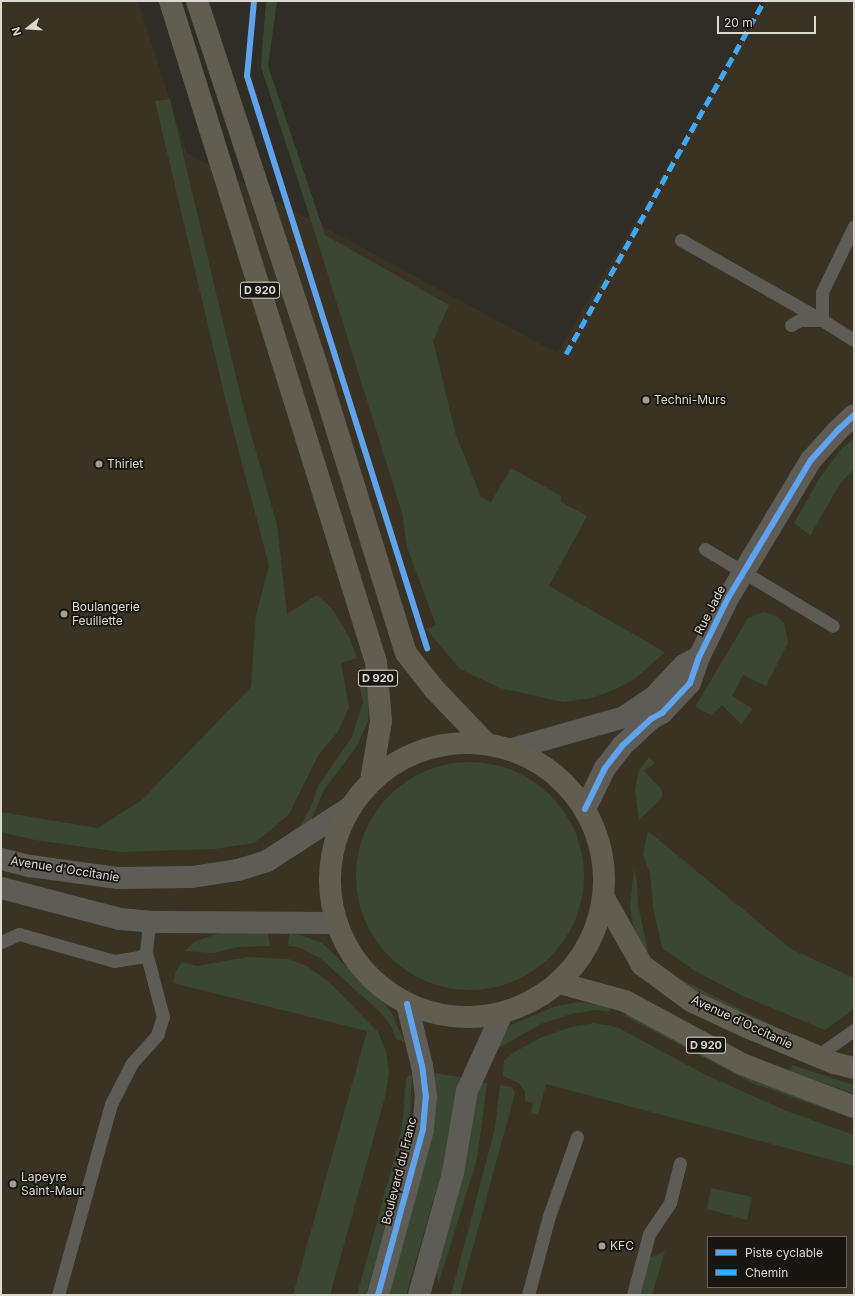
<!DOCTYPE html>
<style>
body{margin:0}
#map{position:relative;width:855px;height:1296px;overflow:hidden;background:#302d26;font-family:Inter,sans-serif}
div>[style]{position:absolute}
.built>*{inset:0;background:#3a3222}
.green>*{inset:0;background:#3a4833}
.round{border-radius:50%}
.service>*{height:13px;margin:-6.5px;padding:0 6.5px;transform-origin:6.5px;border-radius:6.5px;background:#5e5c56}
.minor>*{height:22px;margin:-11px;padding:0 11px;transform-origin:11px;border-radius:11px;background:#5e5c56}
.tertiary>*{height:22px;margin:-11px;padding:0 11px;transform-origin:11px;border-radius:11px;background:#5e5c56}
.secondary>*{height:22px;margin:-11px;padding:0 11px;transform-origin:11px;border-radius:11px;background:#5e5c56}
.primary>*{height:22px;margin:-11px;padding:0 11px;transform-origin:11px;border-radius:11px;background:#615d50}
.primary>.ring{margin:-11px;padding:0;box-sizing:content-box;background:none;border:22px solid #615d50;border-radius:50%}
.quiet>*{height:5px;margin-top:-2.5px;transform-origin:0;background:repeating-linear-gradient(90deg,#3fa9f5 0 10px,transparent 0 15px)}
.cycleway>*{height:6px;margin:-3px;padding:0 3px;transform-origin:3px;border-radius:3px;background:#60a3ed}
.dots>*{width:11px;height:11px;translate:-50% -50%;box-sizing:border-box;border:2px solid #191611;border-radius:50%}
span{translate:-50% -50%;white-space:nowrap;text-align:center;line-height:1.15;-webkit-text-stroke:3.5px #191611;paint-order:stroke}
.shield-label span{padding:1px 3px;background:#191611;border:1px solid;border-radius:3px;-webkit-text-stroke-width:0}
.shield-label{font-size:11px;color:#ddd9d2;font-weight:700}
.poi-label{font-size:12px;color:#ddd9d2}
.left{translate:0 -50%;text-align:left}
.street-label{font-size:12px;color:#ddd9d2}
.frame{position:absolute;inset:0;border:2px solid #ddd9d2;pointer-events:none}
.legend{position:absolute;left:707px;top:1236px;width:140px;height:52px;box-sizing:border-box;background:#191611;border:1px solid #67645e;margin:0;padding:5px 7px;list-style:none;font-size:12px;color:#ddd9d2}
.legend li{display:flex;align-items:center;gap:8px;height:20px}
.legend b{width:20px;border:1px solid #67645e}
.north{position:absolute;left:8px;top:8px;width:40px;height:40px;-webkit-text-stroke:3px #191611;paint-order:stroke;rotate:253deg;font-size:11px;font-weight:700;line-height:16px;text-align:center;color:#ddd9d2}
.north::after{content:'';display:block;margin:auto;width:14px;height:18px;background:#ddd9d2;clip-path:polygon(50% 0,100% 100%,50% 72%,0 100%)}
.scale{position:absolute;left:717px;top:16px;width:99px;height:18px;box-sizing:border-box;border:2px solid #ddd9d2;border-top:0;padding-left:5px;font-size:12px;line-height:14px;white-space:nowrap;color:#ddd9d2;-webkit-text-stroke:3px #191611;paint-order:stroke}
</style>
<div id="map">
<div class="built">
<div style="clip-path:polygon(evenodd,1px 1px,138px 1px,187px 153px,557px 353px,765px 1px,854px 1px,854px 1295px,1px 1295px,1px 1px,708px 1237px,846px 1237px,846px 1287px,708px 1287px,708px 1237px)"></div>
</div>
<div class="green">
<div style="clip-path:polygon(266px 1px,277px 1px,268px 66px,325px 235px,449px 305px,433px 341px,456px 435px,481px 497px,491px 502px,511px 468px,561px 496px,561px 502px,587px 516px,549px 586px,665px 652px,636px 678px,616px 689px,592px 698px,563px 702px,500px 688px,460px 669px,426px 629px,436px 625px,407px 547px,402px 513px,314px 230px,261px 67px)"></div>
<div style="clip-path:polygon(170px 99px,243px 406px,277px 525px,287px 614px,317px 595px,333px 610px,349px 637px,357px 658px,341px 663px,349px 707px,338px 732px,319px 754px,289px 814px,272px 829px,254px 843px,214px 849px,120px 852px,35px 840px,1px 832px,1px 812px,98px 828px,142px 800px,251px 687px,256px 615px,269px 566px,227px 406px,155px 101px)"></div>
<div style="clip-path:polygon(854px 439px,854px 468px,840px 484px,810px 536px,794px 523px,819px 479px,842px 448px)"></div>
<div style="clip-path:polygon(764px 612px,778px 617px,784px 623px,788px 643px,766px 686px,743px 675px,732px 696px,753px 709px,741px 724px,722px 705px,711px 715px,695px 707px,748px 618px)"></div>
<div style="clip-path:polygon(364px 679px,369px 702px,368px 721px,357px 746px,324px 790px,309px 825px,273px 844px,300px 826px,311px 807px,318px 786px,352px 737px,363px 702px,358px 680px)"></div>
<div style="clip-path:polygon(649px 757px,655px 763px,644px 771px,662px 790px,662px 798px,639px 820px,635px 789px,639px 770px)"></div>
<div class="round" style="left:356px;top:762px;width:228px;height:228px"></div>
<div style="clip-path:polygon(648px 831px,791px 949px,854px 978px,854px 1009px,825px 1030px,743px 996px,695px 971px,662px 948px,653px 907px,650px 873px,643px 855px)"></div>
<div style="clip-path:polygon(634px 868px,637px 882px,638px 906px,648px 951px,645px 953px,633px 925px,630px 907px)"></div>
<div style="clip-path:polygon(222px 932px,268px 933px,270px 946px,239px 947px,213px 953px,185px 951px,194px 942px)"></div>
<div style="clip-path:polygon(289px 934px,301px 935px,322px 943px,376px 994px,391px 1012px,405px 1042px,396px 1039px,392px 1027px,379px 1011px,320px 958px,298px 947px,288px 946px)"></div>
<div style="clip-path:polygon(248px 957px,288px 959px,307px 966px,328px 981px,378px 1032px,386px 1051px,389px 1072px,385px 1097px,330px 1295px,293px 1295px,367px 1031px,173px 983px,176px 971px,182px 962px,197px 966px)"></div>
<div style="clip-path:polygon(670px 974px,786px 1032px,807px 1039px,803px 1042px,686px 988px)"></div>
<div style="clip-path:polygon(579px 1002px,611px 1007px,610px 1012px,595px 1010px,571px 1014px,541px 1024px,488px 1054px,498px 1038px,511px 1025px,556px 1006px)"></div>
<div style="clip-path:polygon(627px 1013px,854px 1115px,854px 1119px,752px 1083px,625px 1016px)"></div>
<div style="clip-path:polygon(594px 1023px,617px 1027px,702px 1073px,784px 1110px,854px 1135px,854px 1166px,546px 1084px,538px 1115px,531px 1113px,533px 1103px,525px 1101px,525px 1092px,519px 1083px,503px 1076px,504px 1061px,513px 1053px,540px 1038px,571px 1027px)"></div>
<div style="clip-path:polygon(792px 1065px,854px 1085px,854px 1094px,790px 1071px)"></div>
<div style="clip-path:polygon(435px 1073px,460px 1077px,442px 1170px,406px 1295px,389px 1295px,434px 1126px)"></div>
<div style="clip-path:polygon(412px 1075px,409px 1142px,366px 1295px,357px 1295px,395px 1156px,402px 1127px,406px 1080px,408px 1076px)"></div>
<div style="clip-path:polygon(477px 1081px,487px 1084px,477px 1159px,438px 1285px,437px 1267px)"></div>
<div style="clip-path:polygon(500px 1085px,512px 1087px,515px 1093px,460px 1295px,451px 1295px,495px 1128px)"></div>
<div style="clip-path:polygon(711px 1188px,752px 1197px,747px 1220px,707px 1209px)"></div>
<div style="clip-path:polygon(665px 1251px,652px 1295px,638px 1295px,648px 1259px)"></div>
</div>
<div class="service">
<div style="left:681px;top:240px;width:162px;rotate:29.6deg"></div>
<div style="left:822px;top:320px;width:28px;rotate:-90deg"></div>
<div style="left:822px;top:292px;width:73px;rotate:-64.1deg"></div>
<div style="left:791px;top:325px;width:10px;rotate:-29deg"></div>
<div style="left:800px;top:320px;width:22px"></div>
<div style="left:822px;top:320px;width:38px;rotate:32deg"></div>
<div style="left:705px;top:549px;width:149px;rotate:31deg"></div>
<div style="left:1px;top:942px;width:20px;rotate:-24deg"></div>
<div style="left:19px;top:934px;width:99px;rotate:15.9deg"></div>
<div style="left:114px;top:961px;width:26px;rotate:-9deg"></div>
<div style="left:140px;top:957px;width:8px;rotate:-40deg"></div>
<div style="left:817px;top:1056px;width:45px;rotate:-35.1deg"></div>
<div style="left:58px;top:1295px;width:198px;rotate:-74.5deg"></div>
<div style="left:111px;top:1104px;width:46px;rotate:-62.9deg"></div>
<div style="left:132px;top:1063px;width:38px;rotate:-48deg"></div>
<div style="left:157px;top:1035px;width:19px;rotate:-72deg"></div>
<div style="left:163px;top:1017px;width:67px;rotate:-104.7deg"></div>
<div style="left:146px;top:952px;width:30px;rotate:-84deg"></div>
<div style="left:528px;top:1295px;width:82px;rotate:-75.1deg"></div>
<div style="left:549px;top:1216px;width:84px;rotate:-70.5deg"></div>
<div style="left:633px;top:1295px;width:63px;rotate:-75.3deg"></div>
<div style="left:649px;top:1234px;width:37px;rotate:-56deg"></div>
<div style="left:670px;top:1203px;width:41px;rotate:-76deg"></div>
</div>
<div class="minor">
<div style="left:512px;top:749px;width:116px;rotate:-15.9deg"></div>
<div style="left:624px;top:717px;width:37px;rotate:-34deg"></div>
<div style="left:655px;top:696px;width:42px;rotate:-46.9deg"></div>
<div style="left:684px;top:665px;width:17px;rotate:-28deg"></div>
<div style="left:585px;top:809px;width:46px;rotate:-64deg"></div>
<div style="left:605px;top:768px;width:28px;rotate:-52deg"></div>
<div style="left:622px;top:746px;width:40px;rotate:-43deg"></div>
<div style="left:651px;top:719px;width:13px;rotate:-29deg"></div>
<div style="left:662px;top:713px;width:41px;rotate:-47deg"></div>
<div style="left:690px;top:683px;width:28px;rotate:-71deg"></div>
<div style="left:699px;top:657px;width:66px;rotate:-63.8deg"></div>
<div style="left:728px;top:598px;width:161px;rotate:-59deg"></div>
<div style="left:811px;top:460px;width:39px;rotate:-48deg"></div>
<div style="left:837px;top:431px;width:23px;rotate:-43deg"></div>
</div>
<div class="tertiary">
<div style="left:378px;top:1295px;width:172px;rotate:-74.8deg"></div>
<div style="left:423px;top:1129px;width:32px;rotate:-85deg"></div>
<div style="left:426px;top:1097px;width:31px;rotate:-97deg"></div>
<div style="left:422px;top:1066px;width:64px;rotate:-103.6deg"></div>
<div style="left:419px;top:1295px;width:128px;rotate:-74.5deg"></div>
<div style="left:453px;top:1172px;width:82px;rotate:-80.2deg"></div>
<div style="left:467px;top:1091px;width:85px;rotate:-65.6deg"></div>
</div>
<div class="secondary">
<div style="left:1px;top:859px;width:30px;rotate:14deg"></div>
<div style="left:30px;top:866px;width:89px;rotate:7.8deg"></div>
<div style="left:118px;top:878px;width:74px;rotate:-0.8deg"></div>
<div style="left:192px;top:877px;width:47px;rotate:-8.7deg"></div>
<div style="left:238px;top:870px;width:30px;rotate:-17deg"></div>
<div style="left:267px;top:861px;width:101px;rotate:-32.9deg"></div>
<div style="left:1px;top:888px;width:123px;rotate:14.6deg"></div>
<div style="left:120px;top:919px;width:37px;rotate:5deg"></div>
<div style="left:157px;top:922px;width:180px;rotate:0.3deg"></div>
</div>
<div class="primary">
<div style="left:170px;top:1px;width:692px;rotate:72.69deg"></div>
<div style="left:376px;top:662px;width:59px;rotate:85.2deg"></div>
<div style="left:381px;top:721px;width:61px;rotate:99.5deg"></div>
<div style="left:197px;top:1px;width:384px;rotate:71.8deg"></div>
<div style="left:317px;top:366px;width:300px;rotate:72.8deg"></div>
<div style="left:406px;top:653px;width:46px;rotate:52.1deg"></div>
<div style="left:434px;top:689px;width:75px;rotate:46.1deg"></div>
<div class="ring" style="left:330px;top:743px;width:252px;height:252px"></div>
<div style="left:604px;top:898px;width:77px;rotate:60.4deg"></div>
<div style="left:642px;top:965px;width:61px;rotate:36.3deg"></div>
<div style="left:691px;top:1001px;width:64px;rotate:25deg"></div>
<div style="left:749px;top:1028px;width:92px;rotate:22.4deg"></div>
<div style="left:834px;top:1063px;width:21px;rotate:14deg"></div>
<div style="left:559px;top:983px;width:68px;rotate:15.3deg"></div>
<div style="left:625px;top:1001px;width:133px;rotate:28.3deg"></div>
<div style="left:742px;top:1064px;width:120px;rotate:21deg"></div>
</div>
<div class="quiet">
<div style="left:566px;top:354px;width:405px;rotate:-60.7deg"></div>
</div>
<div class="cycleway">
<div style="left:254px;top:1px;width:75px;rotate:95.3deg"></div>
<div style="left:247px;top:76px;width:600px;rotate:72.53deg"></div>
<div style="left:585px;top:809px;width:46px;rotate:-64deg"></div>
<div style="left:605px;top:768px;width:28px;rotate:-52deg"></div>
<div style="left:622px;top:746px;width:40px;rotate:-43deg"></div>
<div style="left:651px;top:719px;width:13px;rotate:-29deg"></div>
<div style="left:662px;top:713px;width:41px;rotate:-47deg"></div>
<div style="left:690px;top:683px;width:28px;rotate:-71deg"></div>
<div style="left:699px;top:657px;width:66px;rotate:-63.8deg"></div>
<div style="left:728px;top:598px;width:161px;rotate:-59deg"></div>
<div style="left:811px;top:460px;width:39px;rotate:-48deg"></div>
<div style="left:837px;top:431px;width:23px;rotate:-43deg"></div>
<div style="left:378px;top:1295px;width:172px;rotate:-74.8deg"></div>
<div style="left:423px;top:1129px;width:32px;rotate:-85deg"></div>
<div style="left:426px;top:1097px;width:31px;rotate:-97deg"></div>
<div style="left:422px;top:1066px;width:64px;rotate:-103.6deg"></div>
</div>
<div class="dots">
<div style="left:646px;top:400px;background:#a09d96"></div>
<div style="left:99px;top:464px;background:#a09d96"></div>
<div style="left:64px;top:614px;background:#a09d96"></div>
<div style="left:13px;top:1184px;background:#a09d96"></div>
<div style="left:602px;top:1246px;background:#a09d96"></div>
</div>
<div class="shield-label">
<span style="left:260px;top:290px">D 920</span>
<span style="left:378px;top:678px">D 920</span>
<span style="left:706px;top:1045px">D 920</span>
</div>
<div class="poi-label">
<span class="left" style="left:654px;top:400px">Techni-Murs</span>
<span class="left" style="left:107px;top:464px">Thiriet</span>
<span class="left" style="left:72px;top:614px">Boulangerie<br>Feuillette</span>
<span class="left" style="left:21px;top:1184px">Lapeyre<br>Saint-Maur</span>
<span class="left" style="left:610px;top:1246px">KFC</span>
</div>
<div class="street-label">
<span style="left:710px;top:610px;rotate:-63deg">Rue Jade</span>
<span style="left:65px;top:869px;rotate:9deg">Avenue d'Occitanie</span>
<span style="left:742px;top:1022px;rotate:25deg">Avenue d'Occitanie</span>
<span style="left:399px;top:1171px;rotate:-76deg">Boulevard du Franc</span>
</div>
<div class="frame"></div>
<ul class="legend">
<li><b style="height:5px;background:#60a3ed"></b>Piste cyclable</li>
<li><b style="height:5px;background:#3fa9f5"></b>Chemin</li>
</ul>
<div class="north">N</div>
<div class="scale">20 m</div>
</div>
